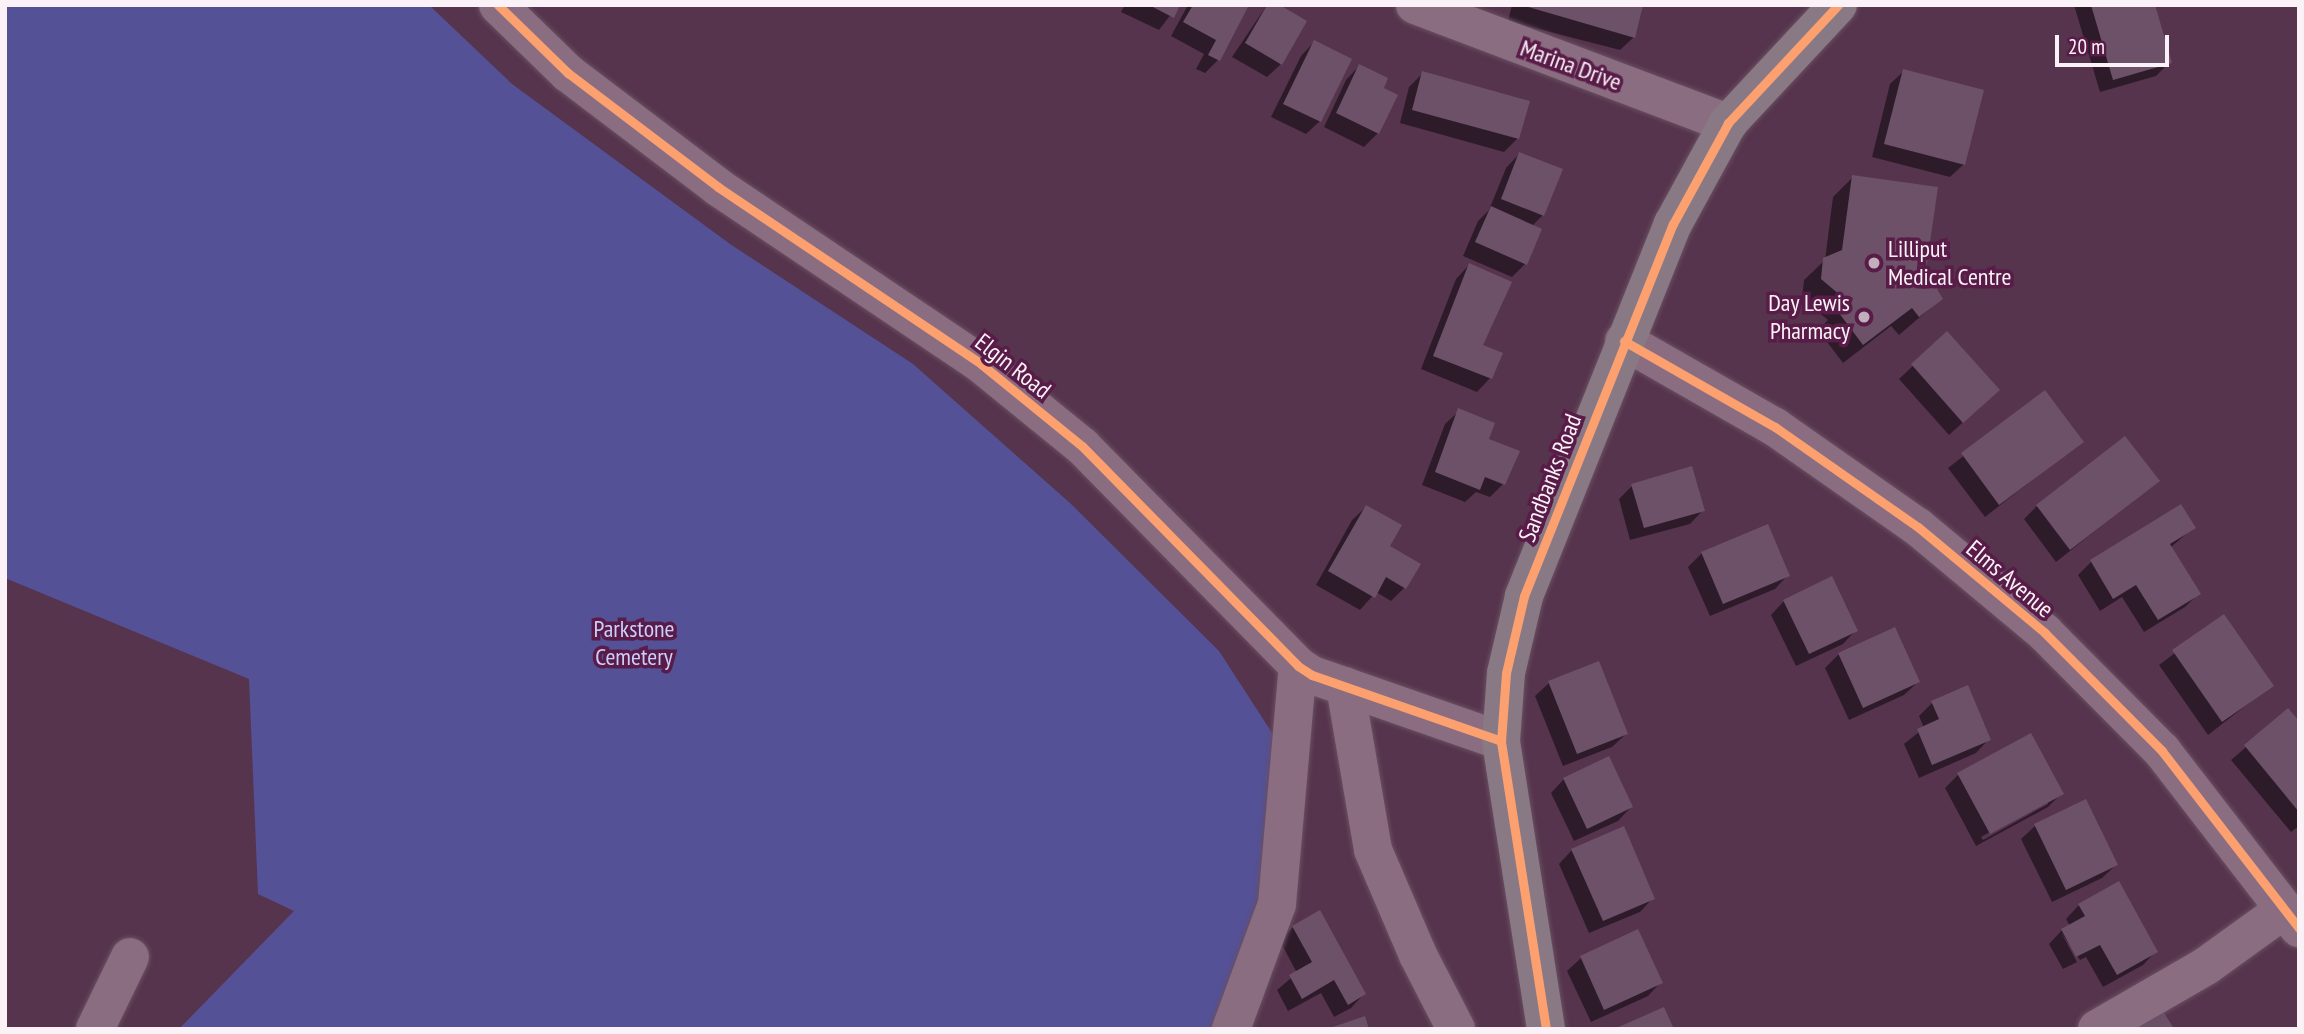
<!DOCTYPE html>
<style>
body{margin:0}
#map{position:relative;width:2304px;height:1034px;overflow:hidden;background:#57344d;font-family:"PT Sans Narrow",sans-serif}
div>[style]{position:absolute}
.green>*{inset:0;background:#555197}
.shadow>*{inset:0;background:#0007}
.building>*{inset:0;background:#6c5169}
.roads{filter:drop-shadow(0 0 2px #685061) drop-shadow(0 0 2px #685061)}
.minor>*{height:38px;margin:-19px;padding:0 19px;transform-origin:19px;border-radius:19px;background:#8a6d81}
.major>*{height:38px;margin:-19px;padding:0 19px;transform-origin:19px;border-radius:19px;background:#887985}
.cycleway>*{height:9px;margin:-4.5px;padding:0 4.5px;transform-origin:4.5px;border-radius:4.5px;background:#fca06f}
.dots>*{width:19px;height:19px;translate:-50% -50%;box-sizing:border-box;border:4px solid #591b48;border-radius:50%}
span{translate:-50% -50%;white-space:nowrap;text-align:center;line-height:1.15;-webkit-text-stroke:7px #591b48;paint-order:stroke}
.street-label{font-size:24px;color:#faf2f7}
.poi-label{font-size:24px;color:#faf2f7}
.left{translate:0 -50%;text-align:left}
.right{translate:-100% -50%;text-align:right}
.park-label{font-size:24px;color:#cacffd}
.frame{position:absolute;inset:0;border:7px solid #faf2f7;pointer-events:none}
.scale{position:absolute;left:2055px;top:35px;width:114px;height:32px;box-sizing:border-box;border:4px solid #faf2f7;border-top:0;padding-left:9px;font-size:21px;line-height:24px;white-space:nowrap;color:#faf2f7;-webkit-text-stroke:5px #591b48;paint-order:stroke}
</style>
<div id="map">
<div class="green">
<div style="clip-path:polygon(5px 5px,429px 5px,512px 84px,730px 244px,913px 364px,1070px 503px,1219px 651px,1280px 745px,1262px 899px,1224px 1009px,1212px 1029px,179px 1029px,294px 911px,258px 894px,249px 679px,5px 578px)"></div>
</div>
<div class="shadow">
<div style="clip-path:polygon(1125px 5px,1178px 5px,1159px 30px,1121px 12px)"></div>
<div style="clip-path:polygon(1188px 5px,1247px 5px,1218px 60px,1205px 73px,1196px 69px,1204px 54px,1171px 36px)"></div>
<div style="clip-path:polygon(1267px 5px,1281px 64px,1267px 77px,1232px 57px)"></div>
<div style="clip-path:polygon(1512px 5px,1642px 5px,1634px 37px,1620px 50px,1508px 21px)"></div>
<div style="clip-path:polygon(2074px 5px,2153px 5px,2170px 62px,2156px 76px,2100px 92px)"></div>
<div style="clip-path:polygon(1314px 42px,1320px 121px,1306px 134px,1271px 117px,1301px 56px)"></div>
<div style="clip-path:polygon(1359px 66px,1382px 89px,1378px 133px,1364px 147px,1324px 127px,1346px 80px)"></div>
<div style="clip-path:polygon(1904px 71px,1964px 164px,1950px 177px,1872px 157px,1890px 84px)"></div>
<div style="clip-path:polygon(1423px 73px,1518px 138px,1504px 152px,1400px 123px,1409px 87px)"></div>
<div style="clip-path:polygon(1519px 154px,1543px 215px,1532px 226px,1525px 264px,1512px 277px,1463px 256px,1478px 221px,1489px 210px,1506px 168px)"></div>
<div style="clip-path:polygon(1853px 177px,1941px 299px,1899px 335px,1891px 326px,1843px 363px,1818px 330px,1828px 320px,1802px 299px,1804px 280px,1825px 260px,1833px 197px)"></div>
<div style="clip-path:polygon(1469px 265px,1481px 346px,1501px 354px,1490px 378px,1477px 392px,1421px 369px,1456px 279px)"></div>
<div style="clip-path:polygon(1947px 334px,1984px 403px,1949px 435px,1899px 379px)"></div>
<div style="clip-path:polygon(2045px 393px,2081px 442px,1985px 517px,1948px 468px)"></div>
<div style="clip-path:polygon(1459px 411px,1487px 440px,1503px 484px,1490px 497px,1476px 492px,1465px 502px,1422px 485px,1445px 424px)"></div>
<div style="clip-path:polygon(2158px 481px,2056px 562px,2024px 519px,2037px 506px)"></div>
<div style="clip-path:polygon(1632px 486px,1703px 510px,1690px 524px,1630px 540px,1619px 499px)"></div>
<div style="clip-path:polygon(1366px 507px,1405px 587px,1391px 601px,1376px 592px,1360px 610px,1316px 585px,1352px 520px)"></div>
<div style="clip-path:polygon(2193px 528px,2170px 548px,2198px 594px,2185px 607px,2144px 632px,2122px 597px,2100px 611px,2078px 575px,2091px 562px)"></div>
<div style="clip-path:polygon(1702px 553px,1788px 575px,1775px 589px,1710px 616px,1688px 567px)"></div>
<div style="clip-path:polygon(1784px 601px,1856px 630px,1843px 644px,1796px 666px,1771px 615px)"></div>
<div style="clip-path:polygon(2223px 617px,2271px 686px,2208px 735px,2159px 665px)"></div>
<div style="clip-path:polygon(1839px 654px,1918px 682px,1904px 695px,1849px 720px,1825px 668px)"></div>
<div style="clip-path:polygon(1549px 683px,1626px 734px,1612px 747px,1563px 766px,1535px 696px)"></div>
<div style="clip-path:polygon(1932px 703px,1989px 739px,1976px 753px,1919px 778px,1904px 744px,1924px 728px,1919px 716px)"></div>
<div style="clip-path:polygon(2288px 711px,2299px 724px,2299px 826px,2291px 832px,2231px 760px)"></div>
<div style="clip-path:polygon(evenodd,1958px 775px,2062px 793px,2048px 807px,1976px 846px,1945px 788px,1958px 775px,2048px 800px,2048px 804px,1983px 840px,1981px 837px,2048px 800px)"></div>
<div style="clip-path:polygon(1564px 779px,1631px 807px,1618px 821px,1574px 841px,1551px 793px)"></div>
<div style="clip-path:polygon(2035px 826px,2116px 865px,2102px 878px,2052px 902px,2021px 839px)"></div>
<div style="clip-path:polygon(1572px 850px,1653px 898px,1640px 912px,1589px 933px,1559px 864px)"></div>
<div style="clip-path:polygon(2079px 905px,2156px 951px,2143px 965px,2103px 987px,2086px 957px,2080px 960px,2061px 932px,2077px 962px,2063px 969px,2049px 944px,2062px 930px,2070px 926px,2066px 919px)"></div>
<div style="clip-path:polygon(1293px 927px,1364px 994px,1351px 1008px,1334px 1017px,1321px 993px,1288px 1011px,1277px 990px,1297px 973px,1280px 941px)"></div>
<div style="clip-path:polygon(1637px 931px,1661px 982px,1648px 996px,1591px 1022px,1567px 971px,1581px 958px)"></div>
</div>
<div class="building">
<div style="clip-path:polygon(1149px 5px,1180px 5px,1174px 18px)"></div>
<div style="clip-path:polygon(1193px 5px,1249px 5px,1220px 61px,1208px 55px,1216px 40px,1183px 22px)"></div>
<div style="clip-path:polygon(1267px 5px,1280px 5px,1307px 21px,1282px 65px,1245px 43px)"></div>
<div style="clip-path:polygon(1521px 5px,1643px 5px,1635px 38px)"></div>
<div style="clip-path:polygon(2091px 5px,2155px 5px,2172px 63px,2113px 80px)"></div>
<div style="clip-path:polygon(1314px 40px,1352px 59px,1321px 122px,1283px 104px)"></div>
<div style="clip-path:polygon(1359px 64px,1388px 78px,1384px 88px,1398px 95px,1379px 134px,1336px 113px)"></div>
<div style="clip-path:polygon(1903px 69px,1984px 90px,1965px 165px,1884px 144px)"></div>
<div style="clip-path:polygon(1422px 71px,1530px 101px,1519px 139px,1412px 110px)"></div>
<div style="clip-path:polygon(1519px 152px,1563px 169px,1544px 216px,1501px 199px)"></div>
<div style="clip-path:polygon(1852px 175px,1938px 187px,1926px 270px,1943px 299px,1919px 317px,1912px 308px,1863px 345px,1836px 309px,1847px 301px,1821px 279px,1823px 258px,1842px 250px)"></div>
<div style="clip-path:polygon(1491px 206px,1542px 229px,1527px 265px,1475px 242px)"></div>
<div style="clip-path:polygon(1469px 263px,1512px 282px,1483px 345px,1503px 353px,1492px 379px,1433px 356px)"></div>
<div style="clip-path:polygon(1947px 331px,2000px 390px,1963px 423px,1911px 364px)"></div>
<div style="clip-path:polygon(2045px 390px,2084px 442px,1999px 505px,1961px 453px)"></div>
<div style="clip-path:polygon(1458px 408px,1495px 423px,1489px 439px,1520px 451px,1505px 485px,1485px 477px,1480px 490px,1435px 472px)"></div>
<div style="clip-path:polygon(2125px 436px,2160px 481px,2070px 550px,2036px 505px)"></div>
<div style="clip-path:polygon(1692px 466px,1705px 511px,1644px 528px,1631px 484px)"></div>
<div style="clip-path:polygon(2181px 504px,2196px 528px,2170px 544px,2201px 594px,2158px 620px,2136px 585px,2113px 599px,2090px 560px)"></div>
<div style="clip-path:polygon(1366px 505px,1402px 525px,1390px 546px,1421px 564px,1406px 589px,1386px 577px,1375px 598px,1328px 571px)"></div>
<div style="clip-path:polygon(1768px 524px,1790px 576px,1723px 604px,1701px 552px)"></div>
<div style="clip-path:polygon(1832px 576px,1858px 631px,1809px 654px,1783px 600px)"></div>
<div style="clip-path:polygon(2224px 614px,2274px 686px,2222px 722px,2172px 650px)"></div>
<div style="clip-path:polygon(1895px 627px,1920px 682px,1863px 708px,1838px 653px)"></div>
<div style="clip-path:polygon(1599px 661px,1628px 734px,1577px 754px,1548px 681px)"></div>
<div style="clip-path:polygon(1968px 685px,1991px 740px,1932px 765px,1917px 729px,1939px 719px,1931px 701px)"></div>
<div style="clip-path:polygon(2288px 708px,2299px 721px,2299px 812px,2244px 745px)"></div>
<div style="clip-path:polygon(2031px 733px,2064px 794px,1990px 834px,1957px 773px)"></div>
<div style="clip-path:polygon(1609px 756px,1633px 807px,1587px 829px,1563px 778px)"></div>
<div style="clip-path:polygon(2086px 799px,2118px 865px,2066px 890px,2034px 824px)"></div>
<div style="clip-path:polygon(1624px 826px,1655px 899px,1603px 921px,1571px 849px)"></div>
<div style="clip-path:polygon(2119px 881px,2158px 952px,2117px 975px,2100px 945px,2076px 957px,2061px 929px,2085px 916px,2078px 904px)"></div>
<div style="clip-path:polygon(1320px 910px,1366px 994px,1348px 1005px,1334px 980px,1302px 999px,1289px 975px,1312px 962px,1292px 926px)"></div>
<div style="clip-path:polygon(1638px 929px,1663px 983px,1604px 1010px,1580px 956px)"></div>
<div style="clip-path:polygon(1664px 1007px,1674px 1029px,1614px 1029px)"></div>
<div style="clip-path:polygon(2162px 1009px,2174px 1029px,2128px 1029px)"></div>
<div style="clip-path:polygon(1365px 1016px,1369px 1029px,1330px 1029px,1330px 1028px)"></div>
</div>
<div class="roads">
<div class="minor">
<div style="left:498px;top:5px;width:98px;rotate:44.2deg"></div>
<div style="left:568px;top:73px;width:188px;rotate:37.2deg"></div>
<div style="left:718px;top:187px;width:317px;rotate:33.9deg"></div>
<div style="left:981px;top:364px;width:130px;rotate:39.1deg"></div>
<div style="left:1082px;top:446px;width:308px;rotate:45.5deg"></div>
<div style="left:1298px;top:666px;width:17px;rotate:33deg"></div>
<div style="left:1312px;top:675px;width:200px;rotate:19.2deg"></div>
<div style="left:1415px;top:5px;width:335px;rotate:20.7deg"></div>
<div style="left:1624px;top:341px;width:174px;rotate:29.7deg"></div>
<div style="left:1775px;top:427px;width:174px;rotate:35deg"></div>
<div style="left:1918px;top:527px;width:165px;rotate:39.8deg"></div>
<div style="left:2045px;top:633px;width:166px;rotate:45.2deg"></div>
<div style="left:2162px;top:751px;width:224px;rotate:52.3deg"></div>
<div style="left:1345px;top:686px;width:166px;rotate:80.3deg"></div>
<div style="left:1373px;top:850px;width:114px;rotate:66.8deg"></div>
<div style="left:1418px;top:955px;width:83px;rotate:62.8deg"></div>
<div style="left:95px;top:1029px;width:80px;rotate:-64.1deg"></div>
<div style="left:1231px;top:1029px;width:133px;rotate:-69.8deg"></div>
<div style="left:1277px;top:904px;width:239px;rotate:-85deg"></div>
<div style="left:2097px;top:1029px;width:126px;rotate:-30deg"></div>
<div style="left:2206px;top:966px;width:97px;rotate:-35.8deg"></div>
</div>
<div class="major">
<div style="left:1546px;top:1029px;width:291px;rotate:-98.9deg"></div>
<div style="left:1501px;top:741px;width:68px;rotate:-85.8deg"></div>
<div style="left:1506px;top:673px;width:79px;rotate:-76.8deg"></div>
<div style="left:1524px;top:596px;width:401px;rotate:-68.2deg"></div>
<div style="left:1673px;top:224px;width:115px;rotate:-61.4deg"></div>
<div style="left:1728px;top:123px;width:161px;rotate:-47deg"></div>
</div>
</div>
<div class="cycleway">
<div style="left:498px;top:5px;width:98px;rotate:44.2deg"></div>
<div style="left:568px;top:73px;width:188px;rotate:37.2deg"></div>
<div style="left:718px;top:187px;width:317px;rotate:33.9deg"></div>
<div style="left:981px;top:364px;width:130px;rotate:39.1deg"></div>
<div style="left:1082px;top:446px;width:308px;rotate:45.5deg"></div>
<div style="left:1298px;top:666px;width:17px;rotate:33deg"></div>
<div style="left:1312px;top:675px;width:200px;rotate:19.2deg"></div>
<div style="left:1624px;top:341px;width:174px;rotate:29.7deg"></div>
<div style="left:1775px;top:427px;width:174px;rotate:35deg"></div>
<div style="left:1918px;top:527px;width:165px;rotate:39.8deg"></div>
<div style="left:2045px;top:633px;width:166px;rotate:45.2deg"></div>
<div style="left:2162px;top:751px;width:224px;rotate:52.3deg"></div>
<div style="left:1546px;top:1029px;width:291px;rotate:-98.9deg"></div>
<div style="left:1501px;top:741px;width:68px;rotate:-85.8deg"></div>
<div style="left:1506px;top:673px;width:79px;rotate:-76.8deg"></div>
<div style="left:1524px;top:596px;width:401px;rotate:-68.2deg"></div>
<div style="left:1673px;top:224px;width:115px;rotate:-61.4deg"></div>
<div style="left:1728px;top:123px;width:161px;rotate:-47deg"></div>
</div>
<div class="dots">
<div style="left:1874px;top:263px;background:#c1b0bc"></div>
<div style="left:1864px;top:317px;background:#c1b0bc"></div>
</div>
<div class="street-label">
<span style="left:1571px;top:65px;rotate:20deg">Marina Drive</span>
<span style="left:1013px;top:366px;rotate:38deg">Elgin Road</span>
<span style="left:1550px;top:478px;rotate:-69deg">Sandbanks Road</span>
<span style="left:2010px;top:579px;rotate:40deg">Elms Avenue</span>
</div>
<div class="poi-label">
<span class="left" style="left:1888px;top:263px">Lilliput<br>Medical Centre</span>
<span class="right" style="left:1850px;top:317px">Day Lewis<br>Pharmacy</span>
</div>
<div class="park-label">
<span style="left:634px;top:643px">Parkstone<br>Cemetery</span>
</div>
<div class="frame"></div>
<div class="scale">20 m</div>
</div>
